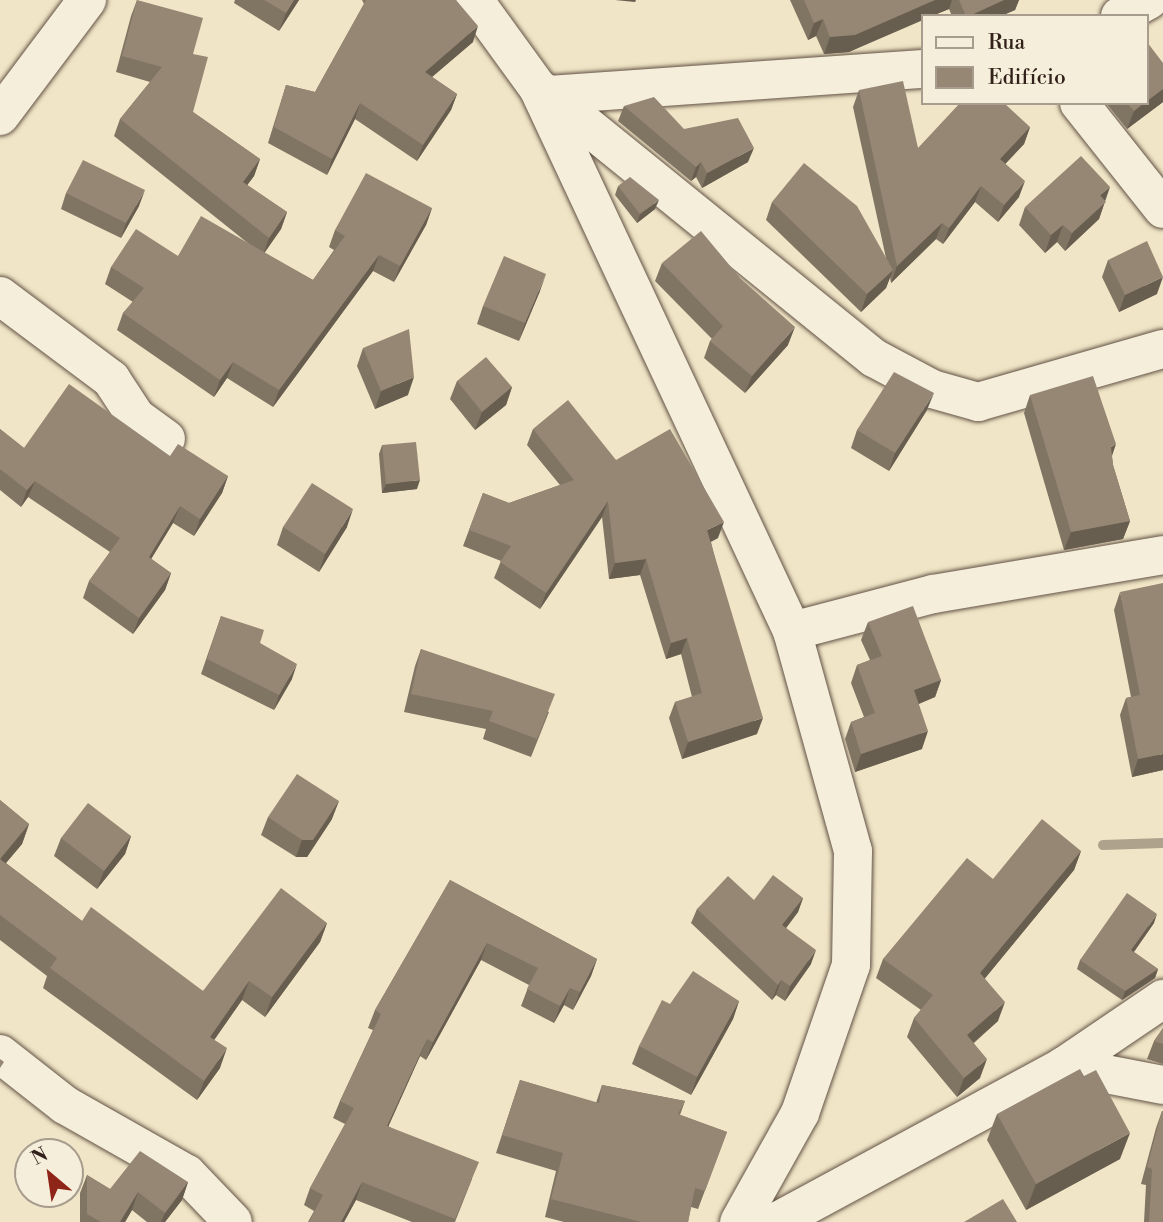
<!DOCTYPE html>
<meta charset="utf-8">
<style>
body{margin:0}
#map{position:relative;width:1163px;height:1222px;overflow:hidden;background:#f0e5c6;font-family:"Libre Bodoni",serif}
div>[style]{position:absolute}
.stream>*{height:10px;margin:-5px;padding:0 5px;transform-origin:5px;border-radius:5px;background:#afa28c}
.roads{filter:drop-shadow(0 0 2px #625245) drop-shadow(0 0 2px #625245)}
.minor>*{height:38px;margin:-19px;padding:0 19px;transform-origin:19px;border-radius:19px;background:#f5eeda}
.wall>*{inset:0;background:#807463}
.shaded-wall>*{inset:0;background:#685e50}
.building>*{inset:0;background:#958773}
span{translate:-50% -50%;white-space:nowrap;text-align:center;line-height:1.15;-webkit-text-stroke:6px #f5eeda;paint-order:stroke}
.legend{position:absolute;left:921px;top:14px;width:228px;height:91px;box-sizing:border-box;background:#f5eeda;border:2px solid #a79c8d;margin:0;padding:9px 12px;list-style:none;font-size:21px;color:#32211a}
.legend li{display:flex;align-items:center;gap:14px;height:35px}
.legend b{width:35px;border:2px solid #a79c8d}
.north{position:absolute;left:14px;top:1138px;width:70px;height:70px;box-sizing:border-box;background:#f5eeda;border:2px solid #a79c8d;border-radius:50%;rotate:331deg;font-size:19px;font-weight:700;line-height:28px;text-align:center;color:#32211a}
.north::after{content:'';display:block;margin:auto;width:24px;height:32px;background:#8f2418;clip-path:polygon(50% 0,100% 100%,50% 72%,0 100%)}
</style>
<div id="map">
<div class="stream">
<div style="left:1103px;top:845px;width:60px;rotate:-1.9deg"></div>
</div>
<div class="roads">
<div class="minor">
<div style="left:474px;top:0;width:109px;rotate:54deg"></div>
<div style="left:538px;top:88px;width:599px;rotate:64.93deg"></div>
<div style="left:792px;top:631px;width:228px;rotate:74.5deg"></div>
<div style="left:853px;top:851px;width:114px;rotate:91deg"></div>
<div style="left:851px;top:965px;width:157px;rotate:109deg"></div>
<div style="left:800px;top:1113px;width:125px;rotate:119.2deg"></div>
<div style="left:1120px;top:16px;width:33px;rotate:-29deg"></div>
<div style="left:539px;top:89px;width:12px;rotate:31deg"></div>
<div style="left:549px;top:95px;width:375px;rotate:-4deg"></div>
<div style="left:549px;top:95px;width:418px;rotate:39deg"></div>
<div style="left:874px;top:358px;width:66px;rotate:28.1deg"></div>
<div style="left:932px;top:389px;width:48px;rotate:15.8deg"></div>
<div style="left:978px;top:402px;width:192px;rotate:-16deg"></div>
<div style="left:1079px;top:103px;width:135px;rotate:51.6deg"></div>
<div style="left:0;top:116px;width:145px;rotate:-53.1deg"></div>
<div style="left:0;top:296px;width:139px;rotate:36.8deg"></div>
<div style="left:111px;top:379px;width:45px;rotate:56.7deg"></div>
<div style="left:136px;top:417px;width:37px;rotate:36deg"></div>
<div style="left:792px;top:631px;width:146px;rotate:-14.7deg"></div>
<div style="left:933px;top:594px;width:233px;rotate:-9.6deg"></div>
<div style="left:0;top:1054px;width:83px;rotate:38.1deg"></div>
<div style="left:65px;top:1105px;width:140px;rotate:29.5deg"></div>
<div style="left:187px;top:1174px;width:66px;rotate:46.2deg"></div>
<div style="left:1064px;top:1066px;width:101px;rotate:10.9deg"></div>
<div style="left:776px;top:1222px;width:328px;rotate:-28.4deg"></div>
<div style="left:1064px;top:1066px;width:120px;rotate:-34.1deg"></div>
</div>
</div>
<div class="wall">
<div style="clip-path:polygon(137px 0,193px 54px,193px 112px,260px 159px,254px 176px,247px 185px,287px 212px,281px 229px,264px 253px,313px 280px,334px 250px,329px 247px,335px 230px,432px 208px,426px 225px,394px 282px,373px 271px,273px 407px,227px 378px,214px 397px,117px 330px,123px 313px,133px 302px,105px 284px,111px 267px,249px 244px,114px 136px,120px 119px,150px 82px,116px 72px,131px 16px)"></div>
<div style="clip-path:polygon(235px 0,299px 0,279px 31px,234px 3px)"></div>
<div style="clip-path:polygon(362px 0,456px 0,473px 42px,432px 77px,457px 94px,451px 110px,417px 161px,355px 119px,327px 175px,268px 143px,286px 85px,315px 92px,364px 4px)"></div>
<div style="clip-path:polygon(790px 0,1019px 0,1015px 10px,1001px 16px,952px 16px,949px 9px,932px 16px,923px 16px,849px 52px,824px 54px,816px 36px,808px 40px)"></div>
<div style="clip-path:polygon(1163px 63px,1163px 102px,1127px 129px,1106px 103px,1147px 103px)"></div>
<div style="clip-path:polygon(859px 90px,918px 148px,1030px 127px,1024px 144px,1005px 164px,1019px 197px,998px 222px,975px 202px,943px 244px,936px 239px,891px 283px,890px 277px,886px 288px,861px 312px,766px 220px,772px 202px,886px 258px,853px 107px)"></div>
<div style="clip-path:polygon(624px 106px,684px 129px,748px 162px,702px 188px,696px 177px,691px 181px,618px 121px)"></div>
<div style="clip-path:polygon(618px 186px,655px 209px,637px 223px,615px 195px)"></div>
<div style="clip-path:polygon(66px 193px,139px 206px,121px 238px,61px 209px)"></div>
<div style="clip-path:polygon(1105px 201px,1099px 219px,1065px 251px,1057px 242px,1045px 253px,1019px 225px,1025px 207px)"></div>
<div style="clip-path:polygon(1108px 260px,1157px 294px,1119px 312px,1102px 277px)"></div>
<div style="clip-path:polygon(662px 263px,788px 345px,745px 393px,704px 358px,710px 341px,712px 339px,655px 281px)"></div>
<div style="clip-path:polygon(540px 291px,519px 341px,477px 324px,483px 306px)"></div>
<div style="clip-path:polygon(363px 348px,408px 395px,375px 409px,357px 366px)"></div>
<div style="clip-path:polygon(457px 381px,512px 387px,506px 405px,475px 430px,450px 399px)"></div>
<div style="clip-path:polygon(1030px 395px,1112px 457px,1113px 465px,1130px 521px,1123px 539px,1064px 550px,1024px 413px)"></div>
<div style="clip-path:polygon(927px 410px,889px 471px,851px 448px,857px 430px)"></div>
<div style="clip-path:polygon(0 429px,24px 448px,170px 456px,228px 476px,222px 493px,194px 536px,173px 523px,151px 559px,171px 573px,165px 590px,133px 634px,83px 598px,89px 581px,110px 552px,28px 497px,21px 507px,0 490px)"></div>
<div style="clip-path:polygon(533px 429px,616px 460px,718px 538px,711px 542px,757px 734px,682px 759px,669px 718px,675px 702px,692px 697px,681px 654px,666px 659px,640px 575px,609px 579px,602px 517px,540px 609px,494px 578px,501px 561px,463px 546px,483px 493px,509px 503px,560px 485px,527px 445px)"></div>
<div style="clip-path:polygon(382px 445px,417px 489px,382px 493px,379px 454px)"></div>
<div style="clip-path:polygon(283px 527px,347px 527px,319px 572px,277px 545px)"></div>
<div style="clip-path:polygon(1120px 592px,1163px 770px,1132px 777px,1120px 715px,1126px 698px,1131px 697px,1114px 610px)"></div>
<div style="clip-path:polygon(221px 616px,260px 643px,292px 679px,274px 710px,201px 674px)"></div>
<div style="clip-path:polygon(868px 622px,941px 680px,935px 697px,919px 704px,922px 749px,855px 772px,845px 739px,851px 722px,864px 717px,851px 683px,857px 665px,870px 660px,861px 640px)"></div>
<div style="clip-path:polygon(421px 649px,549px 712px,531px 757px,483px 739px,486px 729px,404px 712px,415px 666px)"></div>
<div style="clip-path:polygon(0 800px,29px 824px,22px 844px,6px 863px,82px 921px,203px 991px,327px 923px,320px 942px,265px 1017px,242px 1000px,214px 1040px,220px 1068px,197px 1100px,43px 988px,47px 976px,0 940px)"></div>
<div style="clip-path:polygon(268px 817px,332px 819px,307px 857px,296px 857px,261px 835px)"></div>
<div style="clip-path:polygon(131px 836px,125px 854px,97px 889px,54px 856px,61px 838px)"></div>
<div style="clip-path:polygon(1081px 851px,1074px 870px,984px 979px,998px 1021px,974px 1043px,980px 1078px,957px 1097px,907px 1037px,914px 1018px,921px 1010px,876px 978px,883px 959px,993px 879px)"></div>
<div style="clip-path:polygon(450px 880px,597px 959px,591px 976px,573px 1010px,564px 1005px,554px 1023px,521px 1006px,529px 985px,481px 960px,426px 1060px,420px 1056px,388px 1126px,472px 1179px,455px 1222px,412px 1222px,356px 1200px,344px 1222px,308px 1222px,314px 1211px,304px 1205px,310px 1188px,345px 1124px,333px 1118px,340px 1101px,373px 1030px,368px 1028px,375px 1010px)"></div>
<div style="clip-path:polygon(803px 898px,798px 912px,786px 928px,811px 964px,785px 1001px,776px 995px,772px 1000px,691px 923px,697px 909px,754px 900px)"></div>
<div style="clip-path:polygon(1154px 923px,1134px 952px,1158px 969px,1155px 978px,1122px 1000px,1077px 969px,1080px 960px)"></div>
<div style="clip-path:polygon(739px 1001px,733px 1019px,691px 1095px,632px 1064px,639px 1046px,670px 1004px)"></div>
<div style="clip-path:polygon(1163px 1028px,1163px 1064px,1147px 1059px,1154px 1041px)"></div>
<div style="clip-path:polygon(520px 1080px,596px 1103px,602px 1085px,685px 1101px,680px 1115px,727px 1132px,698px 1209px,691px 1207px,688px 1222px,564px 1222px,545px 1217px,556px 1171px,496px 1153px)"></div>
<div style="clip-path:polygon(1162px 1111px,1163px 1222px,1144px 1222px,1146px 1185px,1141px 1184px,1156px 1128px)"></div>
<div style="clip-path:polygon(997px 1114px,1120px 1159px,1026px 1210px,987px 1140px)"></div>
<div style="clip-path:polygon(87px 1175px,110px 1189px,188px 1182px,182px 1200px,165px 1222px,147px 1222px,132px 1210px,125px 1222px,80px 1222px,80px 1193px)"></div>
</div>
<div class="shaded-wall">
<div style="clip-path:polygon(294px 0,299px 0,279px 31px,286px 13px)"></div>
<div style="clip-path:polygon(615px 0,636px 0,635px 2px)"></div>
<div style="clip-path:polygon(935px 0,952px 0,949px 9px,932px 16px,923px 16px,923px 20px,849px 52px,824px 54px,830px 37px)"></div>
<div style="clip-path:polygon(1004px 0,1019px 0,1015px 10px,1001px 16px,969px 16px)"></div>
<div style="clip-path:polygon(823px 19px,816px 36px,808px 40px,814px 23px)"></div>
<div style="clip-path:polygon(478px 26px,473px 42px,419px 88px,425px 72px)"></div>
<div style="clip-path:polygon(1163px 89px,1163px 102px,1127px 129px,1134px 111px,1144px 103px,1147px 103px,1147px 101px)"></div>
<div style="clip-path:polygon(457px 94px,451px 110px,417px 161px,423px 145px)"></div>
<div style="clip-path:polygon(360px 103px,355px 119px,327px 175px,332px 159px)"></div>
<div style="clip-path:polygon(1030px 127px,1024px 144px,994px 176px,1000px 159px)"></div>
<div style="clip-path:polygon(754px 148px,748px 162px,702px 188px,707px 173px)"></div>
<div style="clip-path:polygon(260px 159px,254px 176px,237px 199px,243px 182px)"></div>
<div style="clip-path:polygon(701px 162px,696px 177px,691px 181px,696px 167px)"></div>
<div style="clip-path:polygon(1025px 181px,1019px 197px,998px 222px,1004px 205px)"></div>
<div style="clip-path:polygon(981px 186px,975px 202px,943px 244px,949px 228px)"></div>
<div style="clip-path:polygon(1110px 187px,1099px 219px,1065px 251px,1072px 233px,1100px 195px)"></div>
<div style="clip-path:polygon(145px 190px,139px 206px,121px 238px,126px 223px)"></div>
<div style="clip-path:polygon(659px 200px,655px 209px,637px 223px,640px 214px)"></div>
<div style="clip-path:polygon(432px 208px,426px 225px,394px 282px,400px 266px)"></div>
<div style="clip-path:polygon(287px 212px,281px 229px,263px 255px,269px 238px)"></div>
<div style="clip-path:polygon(942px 223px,936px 239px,891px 283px,897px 266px)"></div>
<div style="clip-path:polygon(1063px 225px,1057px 242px,1045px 253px,1051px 235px)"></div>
<div style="clip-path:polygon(379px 255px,373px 271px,273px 407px,279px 390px)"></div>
<div style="clip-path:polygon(893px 270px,886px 288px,861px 312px,867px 294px)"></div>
<div style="clip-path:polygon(546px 274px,540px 291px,519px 341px,525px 323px)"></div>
<div style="clip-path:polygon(1163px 277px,1157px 294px,1119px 312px,1125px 295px)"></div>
<div style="clip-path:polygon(795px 327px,788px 345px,745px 393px,752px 376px)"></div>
<div style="clip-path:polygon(233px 362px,227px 378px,214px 397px,220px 380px)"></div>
<div style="clip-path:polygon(414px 377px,408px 395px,375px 409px,381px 391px)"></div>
<div style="clip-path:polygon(512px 387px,506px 405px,475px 430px,482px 412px)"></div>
<div style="clip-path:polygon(934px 393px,927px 410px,889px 471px,895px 453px)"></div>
<div style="clip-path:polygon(1116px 444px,1110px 462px,1111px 447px)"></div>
<div style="clip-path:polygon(228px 476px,222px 493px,194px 536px,200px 519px)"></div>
<div style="clip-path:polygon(420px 480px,417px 489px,382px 493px,386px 484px)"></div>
<div style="clip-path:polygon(35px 481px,28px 497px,21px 507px,27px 490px)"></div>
<div style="clip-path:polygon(608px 501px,602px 517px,540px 609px,546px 593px)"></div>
<div style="clip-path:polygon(180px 506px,173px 523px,142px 574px,149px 557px)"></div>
<div style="clip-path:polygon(353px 509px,347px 527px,319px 572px,325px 554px)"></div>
<div style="clip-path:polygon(1130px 521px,1123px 539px,1064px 550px,1071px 532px)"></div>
<div style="clip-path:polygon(724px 522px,718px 538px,701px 546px,707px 530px)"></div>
<div style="clip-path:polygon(646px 559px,640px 575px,609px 579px,615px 563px)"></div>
<div style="clip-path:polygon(171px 573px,165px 590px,133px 634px,139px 618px)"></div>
<div style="clip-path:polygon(687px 638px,681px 654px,666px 659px,671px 643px)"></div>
<div style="clip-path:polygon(297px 664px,292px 679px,274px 710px,279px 695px)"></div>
<div style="clip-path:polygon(941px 680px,935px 697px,908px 708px,914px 690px)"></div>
<div style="clip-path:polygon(763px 718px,757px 734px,682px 759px,688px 742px)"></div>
<div style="clip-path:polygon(928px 731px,922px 749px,855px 772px,861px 754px)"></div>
<div style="clip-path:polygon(1163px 754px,1163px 770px,1132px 777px,1138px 759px)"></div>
<div style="clip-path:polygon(339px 801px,332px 819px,307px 857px,296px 857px,302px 840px)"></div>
<div style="clip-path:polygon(29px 824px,22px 844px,0 870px,0 859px)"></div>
<div style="clip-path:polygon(131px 836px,125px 854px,97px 889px,104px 871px)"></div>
<div style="clip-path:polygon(1081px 851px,1074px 870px,973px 993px,980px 973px)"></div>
<div style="clip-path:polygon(803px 898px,798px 912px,777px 940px,782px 925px)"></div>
<div style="clip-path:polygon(1157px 914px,1154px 923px,1128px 960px,1131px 950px)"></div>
<div style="clip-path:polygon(327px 923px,320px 942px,265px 1017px,272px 997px)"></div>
<div style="clip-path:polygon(487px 943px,481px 960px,426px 1060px,433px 1042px)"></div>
<div style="clip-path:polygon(816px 950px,811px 964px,785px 1001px,790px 986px)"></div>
<div style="clip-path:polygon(597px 959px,591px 976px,573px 1010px,580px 992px)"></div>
<div style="clip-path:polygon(1158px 969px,1155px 978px,1122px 1000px,1125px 991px)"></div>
<div style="clip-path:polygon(781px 980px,776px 995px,772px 1000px,778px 985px)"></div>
<div style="clip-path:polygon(249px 981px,242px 1000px,203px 1056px,210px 1037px)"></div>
<div style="clip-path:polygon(570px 988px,564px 1005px,554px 1023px,560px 1006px)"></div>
<div style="clip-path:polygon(739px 1001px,733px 1019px,691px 1095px,697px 1077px)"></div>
<div style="clip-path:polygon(1005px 1002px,998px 1021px,960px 1054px,967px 1035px)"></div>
<div style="clip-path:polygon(427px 1039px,420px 1056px,381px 1143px,387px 1126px)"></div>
<div style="clip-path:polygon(227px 1048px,220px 1068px,197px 1100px,204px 1081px)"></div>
<div style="clip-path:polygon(987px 1059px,980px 1078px,957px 1097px,964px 1078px)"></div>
<div style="clip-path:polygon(1130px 1133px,1120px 1159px,1026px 1210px,1036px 1184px)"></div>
<div style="clip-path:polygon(188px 1182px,182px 1200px,165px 1222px,161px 1222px,165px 1213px)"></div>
<div style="clip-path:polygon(362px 1182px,356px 1200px,344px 1222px,341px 1222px)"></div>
<div style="clip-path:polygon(138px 1192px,132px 1210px,125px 1222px,120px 1222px)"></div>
</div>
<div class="building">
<div style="clip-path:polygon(137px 0,203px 18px,193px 54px,208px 57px,193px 112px,260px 159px,243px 182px,287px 212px,269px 238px,120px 119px,162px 67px,122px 56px)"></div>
<div style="clip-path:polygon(264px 0,294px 0,286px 13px)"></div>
<div style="clip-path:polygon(366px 0,456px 0,478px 26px,425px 72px,457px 94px,423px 145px,360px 103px,332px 159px,274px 127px,286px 85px,315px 92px)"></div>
<div style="clip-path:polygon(804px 0,935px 0,855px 35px,830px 37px,823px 19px,814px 23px)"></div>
<div style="clip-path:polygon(959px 0,1004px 0,969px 16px,966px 16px)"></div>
<div style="clip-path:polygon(1147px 42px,1163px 63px,1163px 89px,1147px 101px)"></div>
<div style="clip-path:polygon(903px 81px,918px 148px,960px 103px,1004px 103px,1030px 127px,1000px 159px,1025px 181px,1004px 205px,981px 186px,949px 228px,942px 223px,897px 266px,859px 90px)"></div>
<div style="clip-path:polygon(654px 97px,684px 129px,738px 118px,754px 148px,707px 173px,701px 162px,696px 167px,624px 106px)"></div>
<div style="clip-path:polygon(1127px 103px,1144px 103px,1134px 111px)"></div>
<div style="clip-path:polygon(1081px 156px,1110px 187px,1100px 195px,1106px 202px,1072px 233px,1063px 225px,1051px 235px,1025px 207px)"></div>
<div style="clip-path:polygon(83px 160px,145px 190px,126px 223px,66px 193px)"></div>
<div style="clip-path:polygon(804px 163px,857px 206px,893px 270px,867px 294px,772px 202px)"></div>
<div style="clip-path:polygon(366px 173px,432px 208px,400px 266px,379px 255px,279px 390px,233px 362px,220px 380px,123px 313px,144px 288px,111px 267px,136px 229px,178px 256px,201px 216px,313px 280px,345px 236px,335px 230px)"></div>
<div style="clip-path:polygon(630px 177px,659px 200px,640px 214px,618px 186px)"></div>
<div style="clip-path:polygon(701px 231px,741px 279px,795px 327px,752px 376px,710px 341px,723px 326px,662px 263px)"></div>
<div style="clip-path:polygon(1147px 241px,1163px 277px,1125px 295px,1108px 260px)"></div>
<div style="clip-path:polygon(504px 256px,546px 274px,525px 323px,483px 306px)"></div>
<div style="clip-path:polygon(409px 329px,414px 377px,381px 391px,363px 348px)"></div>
<div style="clip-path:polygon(486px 357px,512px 387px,482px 412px,457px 381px)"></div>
<div style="clip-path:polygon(894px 372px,934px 393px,895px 453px,857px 430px)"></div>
<div style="clip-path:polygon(1093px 376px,1116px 444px,1111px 447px,1113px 465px,1130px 521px,1071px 532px,1030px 395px)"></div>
<div style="clip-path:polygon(69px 384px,170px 456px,178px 444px,228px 476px,200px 519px,180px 506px,149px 557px,171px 573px,139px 618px,89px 581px,120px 538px,35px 481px,27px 490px,0 469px,0 429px,24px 448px)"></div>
<div style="clip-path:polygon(568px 400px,616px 460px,670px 429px,724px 522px,707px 530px,763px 718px,688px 742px,675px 702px,702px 693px,687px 638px,671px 643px,646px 559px,615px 563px,608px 501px,546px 593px,500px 562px,511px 546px,469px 530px,483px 493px,509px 503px,574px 480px,533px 429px)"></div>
<div style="clip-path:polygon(416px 442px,420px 480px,386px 484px,382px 445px)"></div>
<div style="clip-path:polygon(312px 483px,353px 509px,325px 554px,283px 527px)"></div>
<div style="clip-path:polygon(1163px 583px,1163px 754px,1138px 759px,1126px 698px,1140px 695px,1120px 592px)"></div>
<div style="clip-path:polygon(913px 606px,941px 680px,914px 690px,928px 731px,861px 754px,851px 722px,875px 713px,857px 665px,882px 656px,868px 622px)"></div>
<div style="clip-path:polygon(221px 616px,264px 630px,260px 643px,297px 664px,279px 695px,207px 659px)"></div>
<div style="clip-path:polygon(421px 649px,555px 694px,537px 739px,489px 721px,493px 711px,411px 694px)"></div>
<div style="clip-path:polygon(297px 774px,339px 801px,313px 840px,302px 840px,268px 817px)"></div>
<div style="clip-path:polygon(0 800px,29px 824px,0 859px)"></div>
<div style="clip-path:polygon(88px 803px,131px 836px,104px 871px,61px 838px)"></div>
<div style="clip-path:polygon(1042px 819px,1081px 851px,980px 973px,1005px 1002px,967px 1035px,987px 1059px,964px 1078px,914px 1018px,933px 995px,883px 959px,967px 858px,993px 879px)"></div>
<div style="clip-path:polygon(0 859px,82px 921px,91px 907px,203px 991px,281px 888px,327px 923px,272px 997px,249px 981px,210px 1037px,227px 1048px,204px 1081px,50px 968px,57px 958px,0 915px)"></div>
<div style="clip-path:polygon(773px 875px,803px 898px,782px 925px,816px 950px,790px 986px,781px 980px,778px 985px,697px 909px,728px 876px,754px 900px)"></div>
<div style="clip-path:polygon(450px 880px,597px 959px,580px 992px,570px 988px,560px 1006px,527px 989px,538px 968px,487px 943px,433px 1042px,427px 1039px,387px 1126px,479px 1162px,455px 1219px,362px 1182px,341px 1222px,309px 1222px,323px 1195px,310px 1188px,354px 1108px,340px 1101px,381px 1014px,375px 1010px)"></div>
<div style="clip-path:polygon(1127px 893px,1157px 914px,1131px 950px,1158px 969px,1125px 991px,1080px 960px)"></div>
<div style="clip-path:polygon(693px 971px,739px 1001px,697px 1077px,639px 1046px,662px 1000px,670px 1004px)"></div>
<div style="clip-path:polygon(1163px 1028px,1163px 1044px,1154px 1041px)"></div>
<div style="clip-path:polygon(0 1059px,4px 1062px,0 1068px)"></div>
<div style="clip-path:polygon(1080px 1069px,1084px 1076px,1096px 1070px,1130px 1133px,1036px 1184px,997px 1114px)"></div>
<div style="clip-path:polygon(520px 1080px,599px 1103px,602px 1085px,685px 1101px,678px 1114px,727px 1132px,705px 1191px,695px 1188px,688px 1222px,641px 1222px,551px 1199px,563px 1153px,502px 1135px)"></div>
<div style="clip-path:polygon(1162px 1111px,1163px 1111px,1163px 1222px,1149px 1222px,1152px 1169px,1147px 1167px)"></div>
<div style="clip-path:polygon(140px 1151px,188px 1182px,165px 1213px,138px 1192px,120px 1222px,101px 1222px,87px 1214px,87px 1175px,110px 1189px)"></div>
<div style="clip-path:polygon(1003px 1199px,1017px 1222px,964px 1222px)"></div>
</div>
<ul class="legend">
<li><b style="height:9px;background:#f5eeda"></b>Rua</li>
<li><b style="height:19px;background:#958773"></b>Edifício</li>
</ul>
<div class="north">N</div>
</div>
